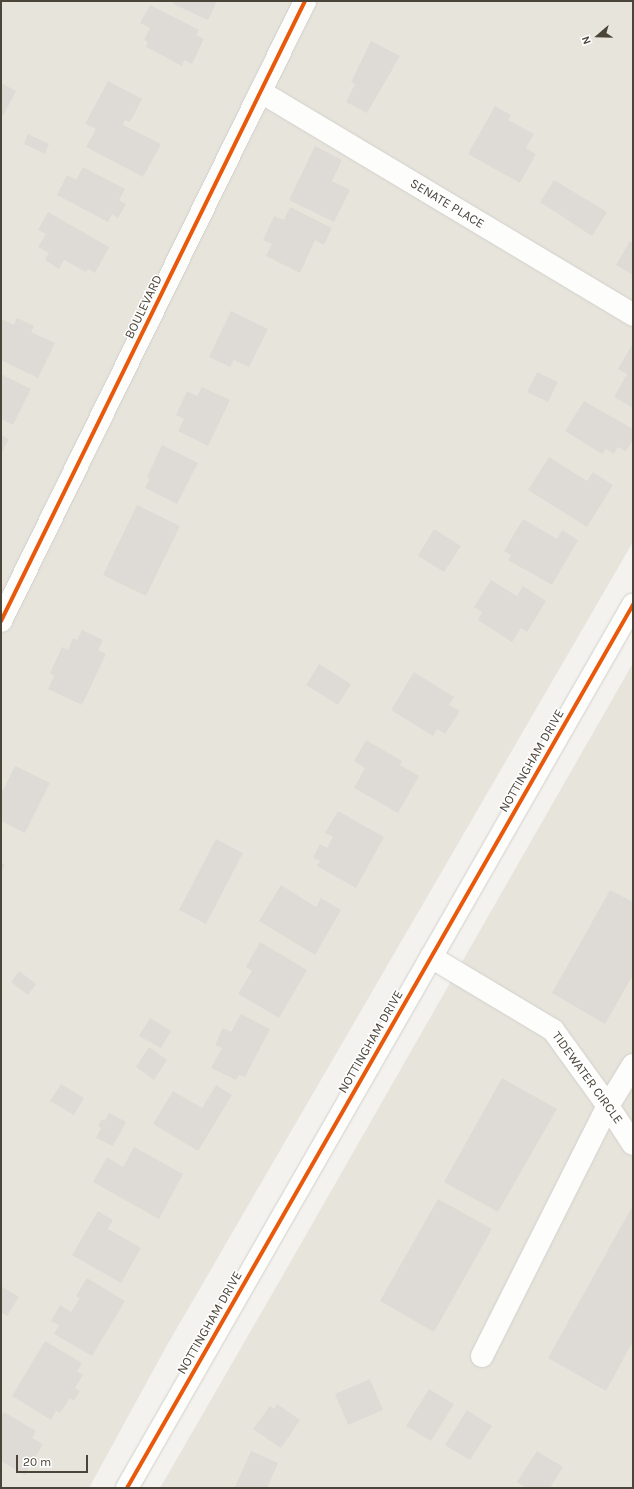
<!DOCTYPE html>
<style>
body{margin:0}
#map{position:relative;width:634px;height:1489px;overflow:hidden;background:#f4f2ee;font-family:Karla,sans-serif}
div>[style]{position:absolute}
.residential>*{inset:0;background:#e7e4dc}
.building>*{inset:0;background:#dedbd6}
.roads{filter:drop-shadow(0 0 1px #d2d0cb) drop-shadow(0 0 1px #d2d0cb)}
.minor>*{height:22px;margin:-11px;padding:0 11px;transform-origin:11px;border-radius:11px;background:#fdfdfc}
.cycleway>*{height:4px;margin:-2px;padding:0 2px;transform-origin:2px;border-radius:2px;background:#e8590c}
span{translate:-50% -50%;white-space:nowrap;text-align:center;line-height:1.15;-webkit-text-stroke:3px #fff;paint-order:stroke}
.street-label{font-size:13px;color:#4b4439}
.frame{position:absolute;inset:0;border:2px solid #4b4439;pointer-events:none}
.north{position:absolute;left:578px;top:16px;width:40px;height:40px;-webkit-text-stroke:3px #fff;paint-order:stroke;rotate:250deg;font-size:11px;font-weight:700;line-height:16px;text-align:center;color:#4b4439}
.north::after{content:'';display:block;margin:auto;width:14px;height:18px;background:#4b4439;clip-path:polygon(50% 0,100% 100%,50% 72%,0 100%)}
.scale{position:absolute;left:16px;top:1455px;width:72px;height:18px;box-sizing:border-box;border:2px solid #4b4439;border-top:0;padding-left:5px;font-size:12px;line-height:14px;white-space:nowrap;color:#4b4439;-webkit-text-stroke:3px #fff;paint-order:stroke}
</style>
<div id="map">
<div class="residential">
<div style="clip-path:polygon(1px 1px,633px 1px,633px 542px,166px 1347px,89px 1488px,1px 1488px)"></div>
<div style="clip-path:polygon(633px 663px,633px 1488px,160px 1488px,283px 1275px)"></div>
</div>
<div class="building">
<div style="clip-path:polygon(175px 1px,217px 1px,208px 20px,173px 4px)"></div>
<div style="clip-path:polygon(150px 5px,199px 30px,196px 35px,204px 39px,192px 64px,184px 60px,182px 66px,146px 47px,148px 42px,144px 40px,150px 28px,140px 23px)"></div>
<div style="clip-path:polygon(371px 41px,400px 56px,367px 113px,346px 102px,355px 84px,351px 82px)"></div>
<div style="clip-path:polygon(108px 81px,142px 99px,130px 122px,125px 120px,123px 125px,161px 144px,143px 177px,86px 147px,96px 129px,85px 124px)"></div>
<div style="clip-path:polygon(1px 83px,16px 91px,3px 116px,1px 115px)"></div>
<div style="clip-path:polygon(495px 106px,511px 115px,508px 120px,534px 134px,526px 148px,536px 154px,520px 183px,468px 154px)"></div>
<div style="clip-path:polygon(28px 134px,49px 144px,45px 154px,24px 144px)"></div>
<div style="clip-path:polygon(315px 146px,342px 160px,332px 181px,350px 190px,334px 222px,289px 200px)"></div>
<div style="clip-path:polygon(83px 167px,125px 189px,119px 200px,126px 204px,118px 218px,112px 214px,108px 222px,57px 195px,67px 175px,76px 180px)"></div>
<div style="clip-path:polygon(554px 180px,607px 212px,592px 236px,540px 202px)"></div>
<div style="clip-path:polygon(290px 207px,332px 228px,324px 245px,315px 240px,300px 273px,266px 256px,272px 244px,263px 240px,274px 216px,284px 220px)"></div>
<div style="clip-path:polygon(48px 212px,109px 247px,95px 273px,88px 269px,86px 272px,64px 260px,59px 269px,45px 260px,49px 253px,38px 247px,46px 234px,38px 230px)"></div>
<div style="clip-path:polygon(630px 241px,633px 243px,633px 275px,616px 265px)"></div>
<div style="clip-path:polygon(231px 311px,268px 329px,249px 367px,234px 360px,230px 367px,209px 357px)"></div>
<div style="clip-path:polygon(17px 318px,34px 326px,31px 332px,55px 343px,38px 378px,1px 360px,1px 319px,14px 325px)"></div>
<div style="clip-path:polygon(633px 343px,633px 408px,614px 397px,627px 374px,618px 369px)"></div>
<div style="clip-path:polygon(537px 372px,558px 382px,548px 402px,527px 392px)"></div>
<div style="clip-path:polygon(1px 374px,31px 389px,13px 425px,1px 419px)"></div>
<div style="clip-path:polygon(202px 387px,230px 400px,208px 446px,178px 431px,184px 419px,176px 415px,187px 391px,197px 396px)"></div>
<div style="clip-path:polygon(584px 401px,633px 429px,633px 440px,626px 451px,618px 447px,614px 454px,606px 449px,602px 454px,565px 431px)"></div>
<div style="clip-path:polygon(1px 435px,9px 439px,1px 454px)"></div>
<div style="clip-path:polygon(162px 445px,198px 463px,177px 504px,145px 488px,150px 478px,147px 477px)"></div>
<div style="clip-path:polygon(549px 457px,587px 481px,593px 472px,613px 485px,587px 527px,528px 490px)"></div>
<div style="clip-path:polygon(137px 505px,180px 526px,146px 596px,103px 575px)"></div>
<div style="clip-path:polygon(523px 519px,557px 539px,562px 530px,578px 540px,552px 585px,508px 560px,511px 555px,504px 551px)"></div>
<div style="clip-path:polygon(434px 529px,461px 546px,444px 572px,418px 556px)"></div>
<div style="clip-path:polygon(491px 580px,517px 596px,523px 586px,546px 601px,527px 632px,521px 628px,512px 642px,478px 620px,482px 612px,474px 607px)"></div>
<div style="clip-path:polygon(82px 630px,103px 640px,98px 650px,106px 654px,82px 705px,48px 689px,54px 676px,50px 673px,62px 647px,68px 650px,73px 638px,77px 640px)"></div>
<div style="clip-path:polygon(319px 664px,351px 684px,338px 705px,306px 685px)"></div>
<div style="clip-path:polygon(414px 672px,454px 697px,449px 705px,460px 711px,445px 734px,437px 729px,433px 736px,391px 710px)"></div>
<div style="clip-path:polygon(366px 740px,402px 761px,400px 765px,419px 776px,398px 813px,354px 788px,365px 768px,354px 761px)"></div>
<div style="clip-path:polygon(15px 766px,50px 783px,25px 833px,1px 821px,1px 794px)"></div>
<div style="clip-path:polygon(338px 811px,384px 837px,356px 888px,317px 866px,320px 861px,313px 858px,320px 844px,327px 848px,333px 837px,325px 833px)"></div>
<div style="clip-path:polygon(216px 839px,243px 853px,206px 924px,179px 910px)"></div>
<div style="clip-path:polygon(1px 862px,5px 865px,1px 873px)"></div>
<div style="clip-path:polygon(281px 885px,316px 907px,321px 898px,341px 910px,315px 955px,259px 921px)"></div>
<div style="clip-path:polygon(610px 890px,633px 902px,633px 975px,605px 1024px,552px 993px)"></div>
<div style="clip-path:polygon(260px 942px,307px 970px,279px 1018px,238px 994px,252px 971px,246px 967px)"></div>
<div style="clip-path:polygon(19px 971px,36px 984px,28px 995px,11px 982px)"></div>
<div style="clip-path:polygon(241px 1014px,270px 1029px,245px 1077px,239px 1075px,236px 1080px,211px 1068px,222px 1048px,215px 1045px,223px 1028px,231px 1032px)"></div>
<div style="clip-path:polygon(150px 1018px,171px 1031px,161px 1048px,139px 1036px)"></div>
<div style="clip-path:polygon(149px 1047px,167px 1060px,154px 1080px,136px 1067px)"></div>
<div style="clip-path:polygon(502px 1078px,557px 1109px,498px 1212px,444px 1182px)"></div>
<div style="clip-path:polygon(61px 1084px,84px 1098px,74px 1115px,50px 1101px)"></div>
<div style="clip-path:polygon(216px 1085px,232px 1095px,198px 1151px,153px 1124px,173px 1091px,202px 1108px)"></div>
<div style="clip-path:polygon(109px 1113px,126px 1122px,113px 1146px,96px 1138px,101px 1128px,98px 1126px,102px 1119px,105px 1121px)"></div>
<div style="clip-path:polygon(134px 1147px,183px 1174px,159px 1219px,93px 1182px,107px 1157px,123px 1167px)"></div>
<div style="clip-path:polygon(438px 1199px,492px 1229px,434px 1332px,380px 1301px)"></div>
<div style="clip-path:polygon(633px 1205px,633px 1341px,606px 1391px,548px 1358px)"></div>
<div style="clip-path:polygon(98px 1211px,113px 1220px,108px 1229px,141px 1248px,121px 1283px,72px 1255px)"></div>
<div style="clip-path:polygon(87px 1278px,125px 1301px,92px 1356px,54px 1334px,59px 1325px,51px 1321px,60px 1305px,71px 1312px,80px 1298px,76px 1296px)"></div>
<div style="clip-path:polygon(1px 1286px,19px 1297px,7px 1316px,1px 1312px)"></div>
<div style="clip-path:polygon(45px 1341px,82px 1363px,77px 1371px,83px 1375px,75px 1388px,80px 1391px,74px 1401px,70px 1398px,60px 1413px,56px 1411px,51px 1420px,12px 1396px)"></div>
<div style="clip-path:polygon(370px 1379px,383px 1410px,348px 1425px,335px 1394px)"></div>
<div style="clip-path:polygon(429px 1389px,454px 1404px,431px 1441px,406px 1426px)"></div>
<div style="clip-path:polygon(277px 1404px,300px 1420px,281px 1448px,253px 1429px,270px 1406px,274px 1409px)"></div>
<div style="clip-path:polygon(467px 1410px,492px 1426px,470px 1460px,445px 1445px)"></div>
<div style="clip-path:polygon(4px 1412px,36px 1431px,32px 1438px,43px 1444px,25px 1475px,1px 1461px,1px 1417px)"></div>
<div style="clip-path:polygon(251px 1451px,278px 1463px,267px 1488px,235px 1487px)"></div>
<div style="clip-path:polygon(537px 1451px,563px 1467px,550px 1488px,526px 1488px,517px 1482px)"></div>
</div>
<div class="roads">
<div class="minor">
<div style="left:261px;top:92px;width:434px;rotate:30.9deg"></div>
<div style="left:1px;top:621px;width:691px;rotate:-63.88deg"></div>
<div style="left:431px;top:957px;width:142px;rotate:30.9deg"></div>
<div style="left:553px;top:1030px;width:94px;rotate:54.1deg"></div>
<div style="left:608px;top:1106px;width:45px;rotate:56.7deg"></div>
<div style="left:482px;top:1356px;width:280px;rotate:-63.3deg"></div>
<div style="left:608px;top:1106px;width:48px;rotate:-58.6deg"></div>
<div style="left:127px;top:1488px;width:1018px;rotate:-60.19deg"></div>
</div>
</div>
<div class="cycleway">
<div style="left:1px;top:621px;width:691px;rotate:-63.88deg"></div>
<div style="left:127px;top:1488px;width:1018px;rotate:-60.19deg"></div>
</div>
<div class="street-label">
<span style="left:447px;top:204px;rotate:31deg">SENATE PLACE</span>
<span style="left:144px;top:307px;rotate:-64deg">BOULEVARD</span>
<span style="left:532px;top:761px;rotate:-60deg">NOTTINGHAM DRIVE</span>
<span style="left:371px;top:1042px;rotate:-60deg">NOTTINGHAM DRIVE</span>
<span style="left:587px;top:1078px;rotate:54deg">TIDEWATER CIRCLE</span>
<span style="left:210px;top:1323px;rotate:-60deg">NOTTINGHAM DRIVE</span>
</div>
<div class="frame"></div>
<div class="north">N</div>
<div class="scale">20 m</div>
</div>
